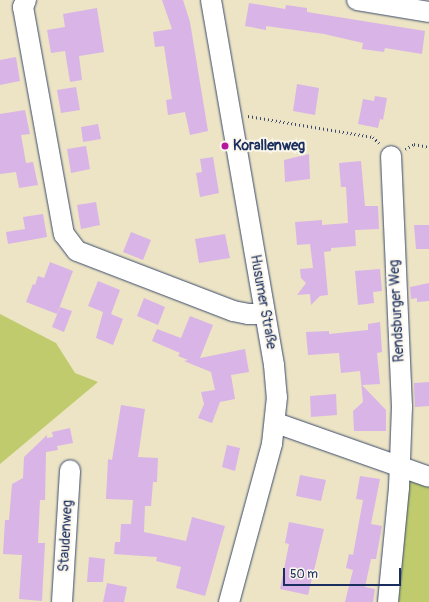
<!DOCTYPE html>
<meta charset="utf-8">
<style>
body{margin:0}
#map{position:relative;width:429px;height:602px;overflow:hidden;background:#ece4c4;font-family:Pangolin,sans-serif}
div>[style]{position:absolute}
.green>*{inset:0;background:#bfcb6d}
.building>*{inset:0;background:#d9b4e7}
.path>*{height:2.5px;margin-top:-1.25px;transform-origin:0;background:repeating-linear-gradient(90deg,#3a4a6d 0 1px,transparent 0 4px)}
.roads{filter:drop-shadow(0 0 1px #3a4a6d) drop-shadow(0 0 1px #3a4a6d)}
.minor>*{height:20px;margin:-10px;padding:0 10px;transform-origin:10px;border-radius:10px;background:#fff}
.dots>*{width:11px;height:11px;translate:-50% -50%;box-sizing:border-box;border:2px solid #fbf7ec;border-radius:50%}
span{translate:-50% -50%;white-space:nowrap;text-align:center;line-height:1.15;-webkit-text-stroke:4px #fbf7ec;paint-order:stroke}
.poi-label{font-size:14px;color:#1b2f5e;font-weight:700}
.left{translate:0 -50%;text-align:left}
.street-label{font-size:14px;color:#1b2f5e}
.scale{position:absolute;left:283px;top:568px;width:118px;height:18px;box-sizing:border-box;border:2px solid #1b2f5e;border-top:0;padding-left:5px;font-size:12px;line-height:14px;white-space:nowrap;color:#1b2f5e;-webkit-text-stroke:3px #fbf7ec;paint-order:stroke}
</style>
<div id="map">
<div class="green">
<div style="clip-path:polygon(0 314px,56px 343px,75px 373px,98px 382px,0 464px)"></div>
<div style="clip-path:polygon(413px 476px,429px 482px,429px 602px,395px 602px,407px 482px)"></div>
</div>
<div class="building">
<div style="clip-path:polygon(162px 0,183px 0,190px 22px,208px 131px,190px 135px,185px 112px,168px 115px,166px 100px,172px 99px,164px 46px,155px 47px,153px 32px,172px 29px)"></div>
<div style="clip-path:polygon(249px 3px,285px 9px,286px 5px,307px 8px,307px 12px,425px 31px,422px 54px,385px 48px,384px 52px,362px 49px,363px 43px,324px 34px,266px 26px,266px 30px,245px 26px)"></div>
<div style="clip-path:polygon(97px 8px,104px 52px,79px 56px,82px 80px,70px 82px,65px 51px,51px 53px,47px 30px,65px 27px,63px 14px)"></div>
<div style="clip-path:polygon(16px 57px,20px 81px,0 85px,0 60px)"></div>
<div style="clip-path:polygon(297px 84px,319px 88px,315px 115px,293px 111px)"></div>
<div style="clip-path:polygon(76px 87px,80px 110px,61px 113px,57px 90px)"></div>
<div style="clip-path:polygon(375px 96px,387px 98px,383px 120px,380px 119px,378px 128px,358px 124px,363px 99px,374px 101px)"></div>
<div style="clip-path:polygon(25px 110px,30px 134px,21px 135px,26px 163px,33px 162px,38px 185px,19px 188px,16px 172px,0 174px,0 114px)"></div>
<div style="clip-path:polygon(98px 124px,101px 139px,83px 142px,81px 127px)"></div>
<div style="clip-path:polygon(86px 146px,90px 169px,71px 173px,67px 149px)"></div>
<div style="clip-path:polygon(309px 154px,310px 179px,285px 182px,284px 160px)"></div>
<div style="clip-path:polygon(213px 157px,219px 193px,200px 197px,196px 173px,202px 172px,200px 159px)"></div>
<div style="clip-path:polygon(361px 161px,365px 206px,378px 206px,379px 229px,355px 230px,356px 246px,331px 248px,331px 251px,324px 252px,328px 295px,320px 296px,311px 305px,310px 294px,297px 295px,306px 283px,301px 278px,300px 269px,313px 268px,310px 244px,297px 245px,295px 222px,322px 220px,322px 225px,348px 223px,346px 187px,341px 187px,339px 163px)"></div>
<div style="clip-path:polygon(96px 202px,100px 225px,81px 229px,77px 205px)"></div>
<div style="clip-path:polygon(43px 214px,47px 237px,8px 244px,6px 232px,25px 229px,23px 217px)"></div>
<div style="clip-path:polygon(414px 225px,429px 225px,429px 249px,416px 249px)"></div>
<div style="clip-path:polygon(131px 232px,151px 240px,143px 260px,123px 252px)"></div>
<div style="clip-path:polygon(225px 234px,230px 258px,199px 263px,195px 239px)"></div>
<div style="clip-path:polygon(50px 262px,73px 271px,57px 314px,26px 302px,33px 284px,35px 285px,38px 276px,44px 278px)"></div>
<div style="clip-path:polygon(380px 269px,382px 291px,373px 292px,374px 303px,358px 305px,355px 271px)"></div>
<div style="clip-path:polygon(98px 281px,120px 290px,111px 314px,123px 319px,113px 345px,96px 338px,103px 312px,88px 306px)"></div>
<div style="clip-path:polygon(429px 283px,429px 301px,417px 302px,417px 298px,411px 299px,410px 287px)"></div>
<div style="clip-path:polygon(144px 298px,165px 307px,158px 325px,137px 316px)"></div>
<div style="clip-path:polygon(60px 307px,72px 311px,64px 332px,52px 327px)"></div>
<div style="clip-path:polygon(190px 316px,213px 325px,200px 358px,245px 349px,249px 372px,231px 375px,235px 399px,220px 402px,212px 423px,198px 418px,204px 404px,201px 392px,215px 390px,211px 372px,184px 361px,188px 360px,178px 356px,180px 353px,152px 341px,157px 329px,181px 338px)"></div>
<div style="clip-path:polygon(380px 322px,382px 352px,377px 353px,380px 384px,362px 385px,386px 410px,386px 431px,354px 431px,353px 411px,363px 402px,360px 371px,341px 373px,339px 353px,308px 355px,306px 332px,329px 331px,329px 334px,368px 330px,368px 324px)"></div>
<div style="clip-path:polygon(429px 382px,429px 406px,415px 407px,414px 383px)"></div>
<div style="clip-path:polygon(336px 394px,337px 415px,311px 417px,310px 396px)"></div>
<div style="clip-path:polygon(121px 405px,145px 409px,138px 457px,158px 458px,157px 482px,153px 482px,151px 506px,145px 506px,144px 532px,186px 541px,192px 517px,225px 526px,205px 596px,176px 588px,181px 567px,156px 561px,157px 557px,114px 554px,115px 542px,120px 542px,121px 524px,131px 524px,133px 500px,106px 499px,108px 459px,112px 460px)"></div>
<div style="clip-path:polygon(70px 428px,73px 443px,57px 446px,58px 450px,46px 452px,45px 500px,40px 500px,38px 543px,45px 543px,42px 601px,19px 599px,22px 555px,3px 554px,5px 520px,9px 520px,12px 484px,23px 478px,24px 457px,47px 435px,47px 438px,53px 437px,52px 432px)"></div>
<div style="clip-path:polygon(227px 445px,240px 448px,235px 471px,222px 467px)"></div>
<div style="clip-path:polygon(300px 475px,326px 480px,321px 501px,296px 496px)"></div>
<div style="clip-path:polygon(360px 476px,380px 479px,371px 524px,382px 526px,376px 559px,371px 559px,365px 587px,375px 589px,373px 602px,345px 602px,353px 570px,346px 568px,349px 554px,353px 555px,363px 500px,356px 499px)"></div>
<div style="clip-path:polygon(289px 522px,324px 529px,308px 595px,280px 589px,289px 544px,285px 543px)"></div>
<div style="clip-path:polygon(89px 557px,105px 559px,103px 582px,87px 582px)"></div>
<div style="clip-path:polygon(107px 583px,127px 587px,124px 602px,103px 602px)"></div>
</div>
<div class="path">
<div style="left:248px;top:116px;width:127px;rotate:9.5deg"></div>
<div style="left:373px;top:137px;width:10px;rotate:45deg"></div>
<div style="left:405px;top:149px;width:10px;rotate:-29deg"></div>
<div style="left:414px;top:144px;width:15px;rotate:11deg"></div>
</div>
<div class="roads">
<div class="minor">
<div style="left:26px;top:0;width:8px;rotate:113deg"></div>
<div style="left:23px;top:7px;width:231px;rotate:79.8deg"></div>
<div style="left:64px;top:234px;width:21px;rotate:53deg"></div>
<div style="left:77px;top:251px;width:167px;rotate:21deg"></div>
<div style="left:233px;top:311px;width:15px;rotate:11deg"></div>
<div style="left:248px;top:314px;width:17px"></div>
<div style="left:211px;top:0;width:370px;rotate:80.2deg"></div>
<div style="left:274px;top:365px;width:32px;rotate:85deg"></div>
<div style="left:277px;top:397px;width:47px;rotate:96.1deg"></div>
<div style="left:272px;top:444px;width:164px;rotate:105.2deg"></div>
<div style="left:357px;top:0;width:73px;rotate:9.5deg"></div>
<div style="left:276px;top:423px;width:162px;rotate:19.4deg"></div>
<div style="left:62px;top:602px;width:132px;rotate:-86.5deg"></div>
<div style="left:388px;top:602px;width:115px;rotate:-84.5deg"></div>
<div style="left:399px;top:488px;width:81px;rotate:-87.9deg"></div>
<div style="left:402px;top:407px;width:251px;rotate:-92.5deg"></div>
</div>
</div>
<div class="dots">
<div style="left:225px;top:146px;background:#b5179e"></div>
</div>
<div class="poi-label">
<span class="left" style="left:233px;top:146px">Korallenweg</span>
</div>
<div class="street-label">
<span style="left:263px;top:302px;rotate:80deg">Husumer Straße</span>
<span style="left:397px;top:311px;rotate:-93deg">Rendsburger Weg</span>
<span style="left:66px;top:536px;rotate:-87deg">Staudenweg</span>
</div>
<div class="scale">50 m</div>
</div>
